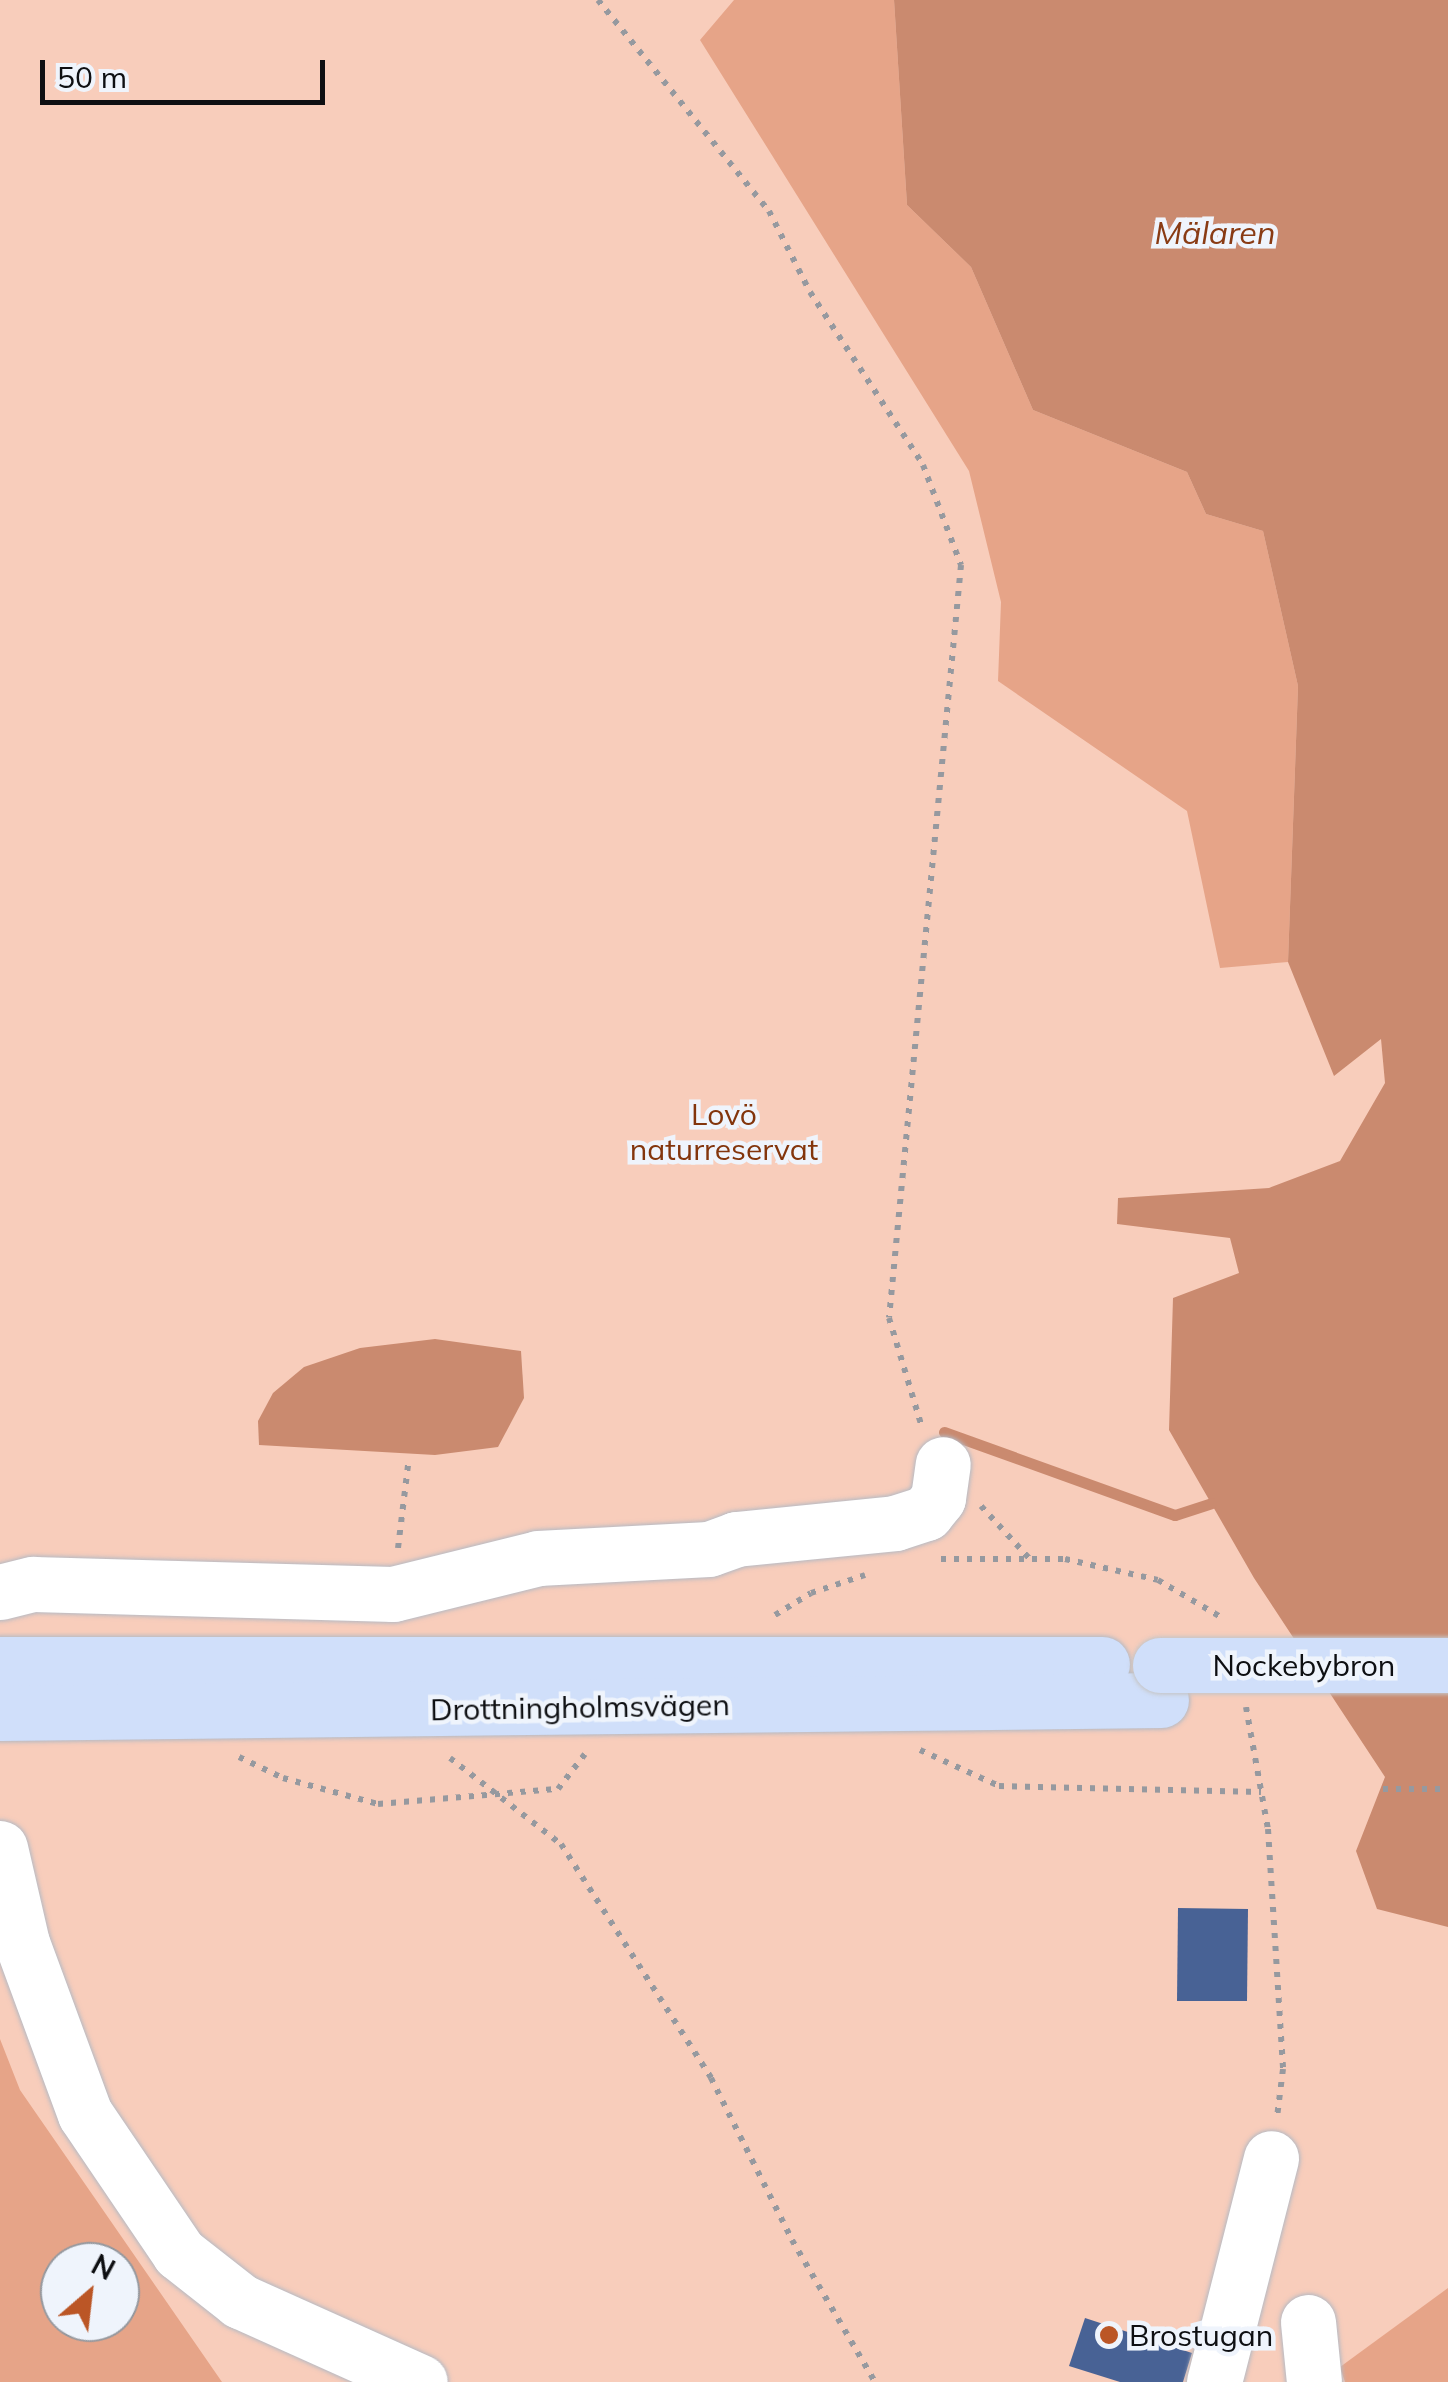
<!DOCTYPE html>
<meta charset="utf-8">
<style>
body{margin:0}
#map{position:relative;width:1448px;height:2382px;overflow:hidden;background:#e2e6ef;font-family:Mulish,sans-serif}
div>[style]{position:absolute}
.green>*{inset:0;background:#f8cdbb}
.forest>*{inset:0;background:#e6a488}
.water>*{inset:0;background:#ca8a6f}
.stream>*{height:11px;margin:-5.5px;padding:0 5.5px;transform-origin:5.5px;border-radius:5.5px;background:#ca8a6f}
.building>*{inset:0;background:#486295}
.path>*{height:6px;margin-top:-3px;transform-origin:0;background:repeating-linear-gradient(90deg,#96999f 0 5px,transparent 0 13px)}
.roads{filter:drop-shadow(0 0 2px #b6bac3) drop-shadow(0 0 2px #b6bac3)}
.minor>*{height:55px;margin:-27.5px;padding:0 27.5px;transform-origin:27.5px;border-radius:27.5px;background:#fff}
.major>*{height:55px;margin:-27.5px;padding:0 27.5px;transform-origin:27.5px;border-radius:27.5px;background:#d0dffa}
.bridges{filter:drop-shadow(0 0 2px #c5c5c6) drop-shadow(0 0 2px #c5c5c6)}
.major-bridge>*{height:55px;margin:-27.5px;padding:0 27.5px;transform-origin:27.5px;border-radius:27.5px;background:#d0dffa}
.dots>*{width:28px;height:28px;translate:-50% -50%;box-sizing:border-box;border:5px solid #eff4fc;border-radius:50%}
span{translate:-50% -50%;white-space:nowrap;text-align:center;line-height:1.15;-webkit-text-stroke:9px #eff4fc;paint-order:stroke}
.park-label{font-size:30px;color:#83350c}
.street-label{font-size:30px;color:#0e0f12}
.poi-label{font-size:30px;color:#0e0f12}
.left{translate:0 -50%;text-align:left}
.water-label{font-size:32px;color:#893b14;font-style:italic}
.north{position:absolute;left:40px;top:2242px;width:100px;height:100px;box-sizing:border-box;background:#eff4fc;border:2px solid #95989e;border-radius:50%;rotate:28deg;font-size:28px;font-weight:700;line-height:40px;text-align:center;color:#0e0f12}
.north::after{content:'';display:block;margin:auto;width:35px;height:45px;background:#bb5626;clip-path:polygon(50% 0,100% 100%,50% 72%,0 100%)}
.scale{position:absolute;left:40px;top:60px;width:285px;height:45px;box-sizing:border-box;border:5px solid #0e0f12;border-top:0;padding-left:12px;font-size:30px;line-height:35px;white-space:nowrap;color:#0e0f12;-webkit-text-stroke:8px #eff4fc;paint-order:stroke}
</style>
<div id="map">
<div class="green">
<div style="clip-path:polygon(evenodd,0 0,1448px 0,1448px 2382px,0 2382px,0 0,60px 2262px,120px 2262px,120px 2322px,60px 2322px,60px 2262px)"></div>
</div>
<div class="forest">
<div style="clip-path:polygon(734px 0,894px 0,907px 205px,971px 267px,1033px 410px,1187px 472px,1206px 514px,1263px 531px,1298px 686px,1288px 962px,1220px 968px,1187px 811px,998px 681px,1001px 602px,969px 471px,700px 40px)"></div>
<div style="clip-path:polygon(evenodd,0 2039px,20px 2090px,222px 2382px,0 2382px,0 2039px,60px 2262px,120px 2262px,120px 2322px,60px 2322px,60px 2262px)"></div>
<div style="clip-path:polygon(1448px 2288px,1448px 2382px,1345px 2382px,1340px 2367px)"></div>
</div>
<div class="water">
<div style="clip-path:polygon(894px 0,1448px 0,1448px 1927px,1377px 1909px,1356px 1851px,1385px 1777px,1254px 1578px,1169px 1430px,1173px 1298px,1239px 1273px,1230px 1238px,1117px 1224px,1118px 1198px,1269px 1188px,1340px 1161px,1385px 1083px,1381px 1039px,1334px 1076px,1288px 962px,1298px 686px,1263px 531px,1206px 514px,1187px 472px,1033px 410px,971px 267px,907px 205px)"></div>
<div style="clip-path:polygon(435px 1339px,521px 1351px,524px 1398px,498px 1447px,435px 1455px,259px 1445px,258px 1421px,273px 1393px,304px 1367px,360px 1348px)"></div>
</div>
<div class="stream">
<div style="left:944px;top:1432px;width:245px;rotate:19.8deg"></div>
<div style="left:1175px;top:1515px;width:38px;rotate:-18deg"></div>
</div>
<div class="building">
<div style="clip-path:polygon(1178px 1908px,1248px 1909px,1247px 2001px,1177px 2001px)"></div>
<div style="clip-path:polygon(1085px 2318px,1192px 2353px,1183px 2382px,1120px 2382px,1069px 2366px)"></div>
</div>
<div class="path">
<div style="left:598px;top:0;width:272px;rotate:51deg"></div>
<div style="left:769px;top:211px;width:91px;rotate:63.2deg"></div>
<div style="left:810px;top:292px;width:207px;rotate:56.8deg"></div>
<div style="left:923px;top:465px;width:107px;rotate:69.2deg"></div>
<div style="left:961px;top:565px;width:756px;rotate:95.46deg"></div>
<div style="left:889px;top:1318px;width:111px;rotate:73.2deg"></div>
<div style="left:981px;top:1506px;width:71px;rotate:47.3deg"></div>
<div style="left:398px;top:1548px;width:84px;rotate:-83.1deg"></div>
<div style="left:941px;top:1559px;width:124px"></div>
<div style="left:1065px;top:1559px;width:95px;rotate:12.7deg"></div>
<div style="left:1158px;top:1580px;width:77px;rotate:30.6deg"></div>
<div style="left:775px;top:1615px;width:42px;rotate:-31.4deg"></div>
<div style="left:811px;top:1593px;width:57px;rotate:-18.4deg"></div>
<div style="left:1246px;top:1707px;width:124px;rotate:79.8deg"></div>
<div style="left:1268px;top:1829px;width:240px;rotate:86.4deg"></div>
<div style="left:1283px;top:2069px;width:48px;rotate:97.1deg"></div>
<div style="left:920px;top:1750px;width:87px;rotate:24.5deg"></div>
<div style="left:999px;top:1786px;width:262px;rotate:1.3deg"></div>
<div style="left:239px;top:1757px;width:49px;rotate:25.5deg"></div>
<div style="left:283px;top:1778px;width:98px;rotate:15.3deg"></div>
<div style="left:378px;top:1804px;width:181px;rotate:-4.8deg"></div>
<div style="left:558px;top:1789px;width:44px;rotate:-52.4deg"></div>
<div style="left:450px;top:1758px;width:140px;rotate:37.8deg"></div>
<div style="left:561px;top:1844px;width:278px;rotate:57.3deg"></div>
<div style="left:711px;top:2078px;width:181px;rotate:63.4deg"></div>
<div style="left:792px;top:2240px;width:164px;rotate:59.7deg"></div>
<div style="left:1383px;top:1789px;width:65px"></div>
</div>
<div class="roads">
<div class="minor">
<div style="left:0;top:1592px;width:34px;rotate:-14deg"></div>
<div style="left:33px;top:1584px;width:360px;rotate:1.6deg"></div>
<div style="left:393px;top:1594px;width:149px;rotate:-13.9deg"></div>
<div style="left:538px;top:1558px;width:171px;rotate:-3deg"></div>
<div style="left:709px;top:1549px;width:29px;rotate:-20deg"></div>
<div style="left:736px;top:1539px;width:160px;rotate:-5.7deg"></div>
<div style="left:895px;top:1523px;width:33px;rotate:-18deg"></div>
<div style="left:926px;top:1513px;width:19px;rotate:-51deg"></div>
<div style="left:938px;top:1498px;width:34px;rotate:-82deg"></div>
<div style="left:0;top:1848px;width:98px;rotate:77deg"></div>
<div style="left:22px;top:1943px;width:182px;rotate:69.8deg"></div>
<div style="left:85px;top:2114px;width:168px;rotate:55.9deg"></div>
<div style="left:179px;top:2253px;width:78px;rotate:38.2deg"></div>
<div style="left:240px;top:2301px;width:197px;rotate:24.2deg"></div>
<div style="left:1308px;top:2322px;width:60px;rotate:84.3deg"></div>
<div style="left:1214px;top:2382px;width:231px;rotate:-75.7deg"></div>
</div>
<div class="major">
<div style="left:0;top:1664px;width:1102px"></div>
<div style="left:0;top:1713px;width:1161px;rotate:-0.64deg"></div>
</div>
</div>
<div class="bridges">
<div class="major-bridge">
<div style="left:1160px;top:1665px;width:288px"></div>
</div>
</div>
<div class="dots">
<div style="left:1109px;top:2335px;background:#bb5626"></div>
</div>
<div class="park-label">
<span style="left:724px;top:1131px">Lovö<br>naturreservat</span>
</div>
<div class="street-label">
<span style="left:1304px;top:1665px">Nockebybron</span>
<span style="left:580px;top:1707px;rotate:-1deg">Drottningholmsvägen</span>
</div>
<div class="poi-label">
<span class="left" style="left:1129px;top:2335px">Brostugan</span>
</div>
<div class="water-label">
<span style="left:1215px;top:232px">Mälaren</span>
</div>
<div class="north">N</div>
<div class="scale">50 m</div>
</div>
